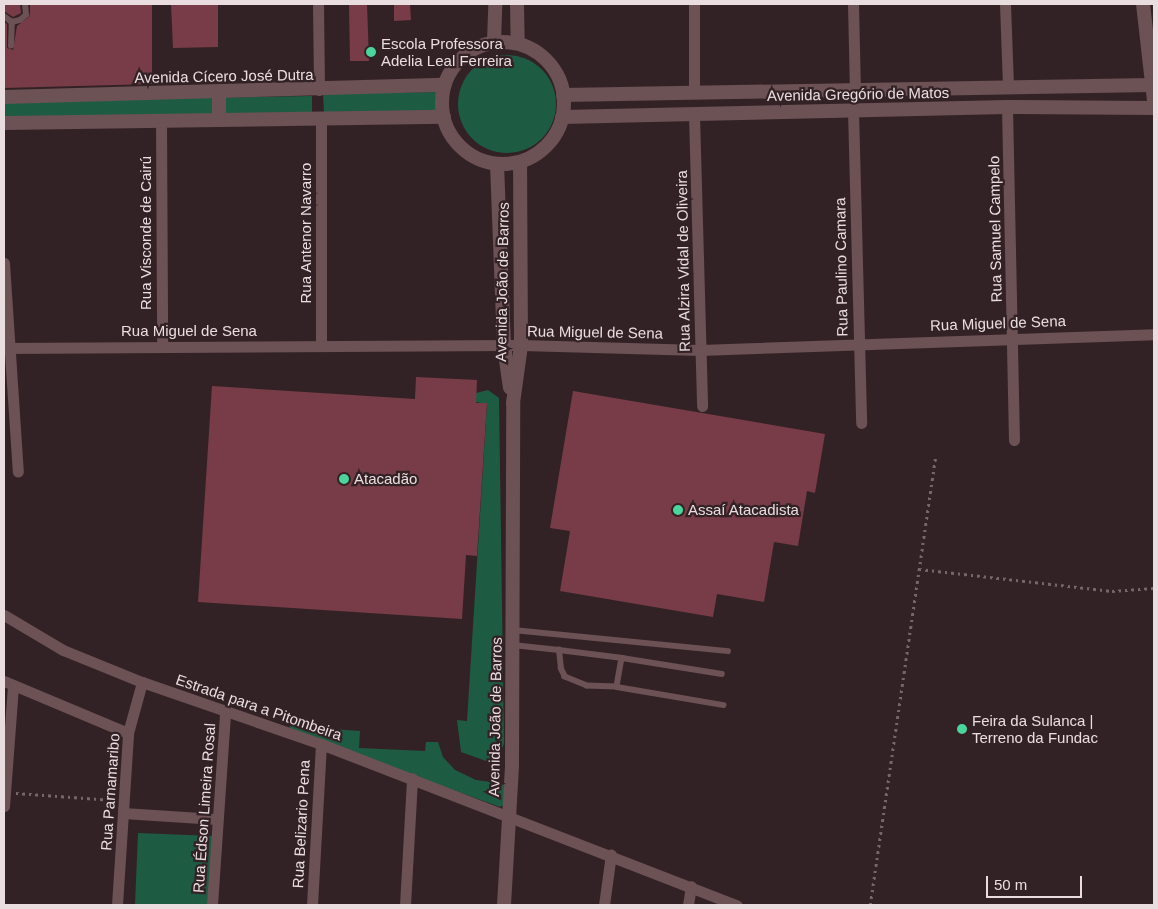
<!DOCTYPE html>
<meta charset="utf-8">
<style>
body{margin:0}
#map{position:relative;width:1158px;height:909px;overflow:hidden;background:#332225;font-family:Helvetica,sans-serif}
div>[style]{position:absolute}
.green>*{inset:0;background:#1d5c42}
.round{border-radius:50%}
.building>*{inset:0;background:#773c47}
.path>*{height:2.5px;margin-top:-1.25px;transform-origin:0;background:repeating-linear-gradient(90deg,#766669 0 2.5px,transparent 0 6.5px)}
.service>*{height:5.5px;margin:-2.75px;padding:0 2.75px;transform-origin:2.75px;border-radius:2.75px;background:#6c5155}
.minor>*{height:11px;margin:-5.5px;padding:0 5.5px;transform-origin:5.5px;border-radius:5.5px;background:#6c5155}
.tertiary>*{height:14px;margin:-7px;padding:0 7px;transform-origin:7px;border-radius:7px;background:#6c5155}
.tertiary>.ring{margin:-7px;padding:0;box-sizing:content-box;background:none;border:14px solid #6c5155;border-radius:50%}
.dots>*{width:14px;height:14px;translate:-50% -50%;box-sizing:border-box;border:2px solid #332225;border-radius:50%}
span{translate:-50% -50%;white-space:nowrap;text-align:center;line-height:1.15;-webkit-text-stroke:4.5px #332225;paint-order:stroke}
.poi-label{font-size:15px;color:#e9dddf}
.left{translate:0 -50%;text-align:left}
.street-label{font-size:15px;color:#e9dddf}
.frame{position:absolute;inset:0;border:5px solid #e9dddf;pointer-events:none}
.scale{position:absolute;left:986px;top:876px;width:96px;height:22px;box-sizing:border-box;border:2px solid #e9dddf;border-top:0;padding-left:6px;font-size:15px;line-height:18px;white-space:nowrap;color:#e9dddf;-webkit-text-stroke:4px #332225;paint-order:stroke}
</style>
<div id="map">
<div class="green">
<div class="round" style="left:458px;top:55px;width:98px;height:98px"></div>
<div style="clip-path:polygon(438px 92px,438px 111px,324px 112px,323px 94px)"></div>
<div style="clip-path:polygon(312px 96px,312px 112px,4px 119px,4px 101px)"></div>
<div style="clip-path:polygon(488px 390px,499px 398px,504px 744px,498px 756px,486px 761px,461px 752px,457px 720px,467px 721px,487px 404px,476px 402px,476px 393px)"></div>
<div style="clip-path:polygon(290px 726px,360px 731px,359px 748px,425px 751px,426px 742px,438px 742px,443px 757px,455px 770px,476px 780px,505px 784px,505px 804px,500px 807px,289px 730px)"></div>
<div style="clip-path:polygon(138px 833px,213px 836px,208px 905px,135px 905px)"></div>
</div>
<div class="building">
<div style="clip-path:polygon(4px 4px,20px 4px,21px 13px,13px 17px,4px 11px)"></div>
<div style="clip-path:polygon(30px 4px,152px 4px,152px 84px,4px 88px,4px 22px,7px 24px,7px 48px,13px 50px,17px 26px,30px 16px)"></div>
<div style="clip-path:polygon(171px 4px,218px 4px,218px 47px,173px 48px)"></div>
<div style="clip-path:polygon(349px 4px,367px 4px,369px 61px,350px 61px)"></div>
<div style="clip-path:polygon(394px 4px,410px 4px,411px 20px,394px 21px)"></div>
<div style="clip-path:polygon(416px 377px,477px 380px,476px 403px,487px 403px,477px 556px,466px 555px,462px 619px,198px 602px,212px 386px,415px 399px)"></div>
<div style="clip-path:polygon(573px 391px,825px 434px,815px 493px,807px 491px,798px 546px,774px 542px,764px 602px,717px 594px,713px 617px,560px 591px,570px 531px,550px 528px)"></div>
</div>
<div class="path">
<div style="left:919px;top:569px;width:194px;rotate:6.5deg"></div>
<div style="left:1112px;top:591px;width:42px;rotate:-4.1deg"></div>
<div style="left:16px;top:793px;width:97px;rotate:4.1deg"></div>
<div style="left:870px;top:905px;width:452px;rotate:-81.7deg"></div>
</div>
<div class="service">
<div style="left:4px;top:16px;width:10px;rotate:37deg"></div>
<div style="left:12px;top:22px;width:8px;rotate:-14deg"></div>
<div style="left:20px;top:20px;width:8px;rotate:-40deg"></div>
<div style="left:26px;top:15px;width:11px;rotate:-95deg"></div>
<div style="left:11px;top:46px;width:24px;rotate:-88deg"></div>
<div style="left:513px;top:630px;width:216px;rotate:5.6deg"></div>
<div style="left:513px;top:645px;width:46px;rotate:6.2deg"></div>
<div style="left:559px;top:650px;width:64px;rotate:7.2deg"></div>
<div style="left:622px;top:658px;width:29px;rotate:100deg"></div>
<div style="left:617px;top:687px;width:30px;rotate:-178deg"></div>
<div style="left:587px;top:686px;width:24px;rotate:-158deg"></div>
<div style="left:565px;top:677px;width:9px;rotate:-117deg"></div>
<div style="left:561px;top:669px;width:19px;rotate:-96deg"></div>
<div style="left:622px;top:658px;width:101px;rotate:9.1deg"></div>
<div style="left:617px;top:687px;width:108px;rotate:9.6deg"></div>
</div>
<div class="minor">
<div style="left:318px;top:4px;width:86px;rotate:89.3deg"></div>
<div style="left:853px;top:4px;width:85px;rotate:88.7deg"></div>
<div style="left:1005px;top:4px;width:82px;rotate:87.9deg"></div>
<div style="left:694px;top:91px;width:87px;rotate:-90deg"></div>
<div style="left:1007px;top:107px;width:333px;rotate:88.8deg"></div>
<div style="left:853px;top:110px;width:313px;rotate:88.5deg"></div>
<div style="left:694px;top:115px;width:291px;rotate:88.4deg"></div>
<div style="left:161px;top:120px;width:226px;rotate:89.7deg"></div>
<div style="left:4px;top:263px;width:209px;rotate:86.2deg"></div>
<div style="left:321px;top:346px;width:225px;rotate:-90deg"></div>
<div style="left:4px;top:348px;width:517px;rotate:-0.33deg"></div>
<div style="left:521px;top:345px;width:179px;rotate:1.6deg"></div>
<div style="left:700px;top:350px;width:454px;rotate:-2deg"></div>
<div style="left:4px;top:615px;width:69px;rotate:30.7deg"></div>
<div style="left:63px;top:650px;width:85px;rotate:22.1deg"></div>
<div style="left:142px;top:682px;width:189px;rotate:19.1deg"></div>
<div style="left:321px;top:744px;width:446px;rotate:21.2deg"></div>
<div style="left:4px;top:681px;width:134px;rotate:22.8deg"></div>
<div style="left:4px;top:806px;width:120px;rotate:-85.7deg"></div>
<div style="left:123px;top:813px;width:93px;rotate:3.7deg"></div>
<div style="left:117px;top:905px;width:172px;rotate:-86.3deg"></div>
<div style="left:128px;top:733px;width:53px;rotate:-74.6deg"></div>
<div style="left:212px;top:905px;width:192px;rotate:-86.1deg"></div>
<div style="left:312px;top:905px;width:161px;rotate:-86.8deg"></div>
<div style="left:405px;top:905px;width:127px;rotate:-86.8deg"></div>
<div style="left:604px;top:905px;width:51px;rotate:-82.2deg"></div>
<div style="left:688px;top:905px;width:19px;rotate:-81deg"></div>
</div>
<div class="tertiary">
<div style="left:517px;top:4px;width:39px;rotate:89deg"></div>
<div style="left:1143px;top:4px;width:97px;rotate:83.5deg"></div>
<div style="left:494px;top:42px;width:38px;rotate:-88deg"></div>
<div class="ring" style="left:442px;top:42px;width:108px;height:108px"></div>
<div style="left:563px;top:95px;width:589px;rotate:-0.97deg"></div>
<div style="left:4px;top:97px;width:441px;rotate:-1.6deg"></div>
<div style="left:562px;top:117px;width:445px;rotate:-1.3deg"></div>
<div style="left:1007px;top:107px;width:147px;rotate:0.4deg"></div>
<div style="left:219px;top:120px;width:28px;rotate:-90deg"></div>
<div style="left:4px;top:123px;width:440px;rotate:-0.8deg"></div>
<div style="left:497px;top:164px;width:182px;rotate:87.8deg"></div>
<div style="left:504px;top:346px;width:42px;rotate:81.9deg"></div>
<div style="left:504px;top:905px;width:140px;rotate:-86.7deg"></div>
<div style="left:512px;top:765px;width:362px;rotate:-89.8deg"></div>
<div style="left:513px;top:403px;width:59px;rotate:-82.1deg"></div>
<div style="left:521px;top:345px;width:183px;rotate:-90.3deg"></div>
</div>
<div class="dots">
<div style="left:371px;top:52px;background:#4bd49b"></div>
<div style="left:344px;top:479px;background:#4bd49b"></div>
<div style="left:678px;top:510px;background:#4bd49b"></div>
<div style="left:962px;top:729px;background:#4bd49b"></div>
</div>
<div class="poi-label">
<span class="left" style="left:381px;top:52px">Escola Professora<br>Adelia Leal Ferreira</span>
<span class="left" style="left:354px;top:479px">Atacadão</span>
<span class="left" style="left:688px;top:510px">Assaí Atacadista</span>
<span class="left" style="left:972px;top:729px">Feira da Sulanca |<br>Terreno da Fundac</span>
</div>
<div class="street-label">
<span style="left:224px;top:76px;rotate:-1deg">Avenida Cícero José Dutra</span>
<span style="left:858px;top:94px;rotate:-1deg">Avenida Gregório de Matos</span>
<span style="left:995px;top:229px;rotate:-91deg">Rua Samuel Campelo</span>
<span style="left:146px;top:233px;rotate:-90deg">Rua Visconde de Cairú</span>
<span style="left:306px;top:233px;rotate:-90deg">Rua Antenor Navarro</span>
<span style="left:683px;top:261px;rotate:-91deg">Rua Alzira Vidal de Oliveira</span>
<span style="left:841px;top:267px;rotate:-91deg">Rua Paulino Camara</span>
<span style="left:502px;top:282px;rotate:-89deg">Avenida João de Barros</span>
<span style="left:998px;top:323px;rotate:-2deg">Rua Miguel de Sena</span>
<span style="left:189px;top:331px">Rua Miguel de Sena</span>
<span style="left:595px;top:332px;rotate:1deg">Rua Miguel de Sena</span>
<span style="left:259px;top:707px;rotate:19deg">Estrada para a Pitombeira</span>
<span style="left:495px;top:717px;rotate:-89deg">Avenida João de Barros</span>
<span style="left:110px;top:792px;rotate:-86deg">Rua Parnamaribo</span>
<span style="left:204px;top:808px;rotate:-86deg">Rua Édson Limeira Rosal</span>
<span style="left:301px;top:824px;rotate:-87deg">Rua Belizario Pena</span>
</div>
<div class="frame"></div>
<div class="scale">50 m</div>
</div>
